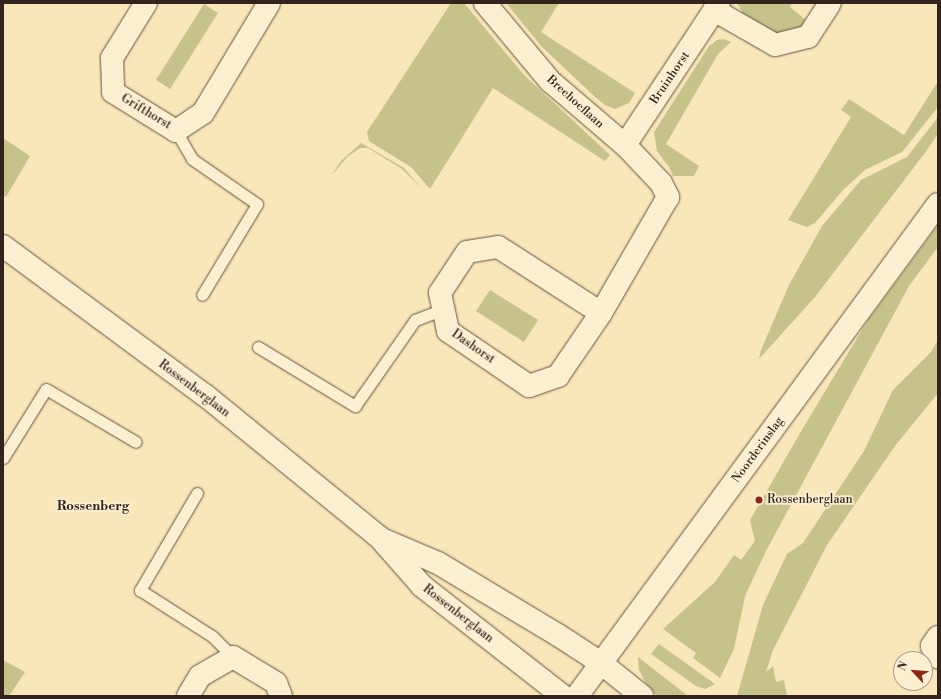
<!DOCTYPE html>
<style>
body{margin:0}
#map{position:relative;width:941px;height:699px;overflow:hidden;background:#f9e6b9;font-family:"Libre Bodoni",serif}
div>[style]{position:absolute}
.green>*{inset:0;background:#c5c38a}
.roads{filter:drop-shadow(0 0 1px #645444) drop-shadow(0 0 1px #645444)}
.lane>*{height:11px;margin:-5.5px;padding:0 5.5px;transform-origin:5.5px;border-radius:5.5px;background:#fbefd2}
.street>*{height:22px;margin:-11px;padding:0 11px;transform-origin:11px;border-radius:11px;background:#fbefd2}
.secondary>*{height:22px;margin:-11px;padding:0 11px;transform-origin:11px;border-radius:11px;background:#fbefd2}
.dots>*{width:11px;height:11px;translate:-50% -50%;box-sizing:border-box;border:2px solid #fbefd2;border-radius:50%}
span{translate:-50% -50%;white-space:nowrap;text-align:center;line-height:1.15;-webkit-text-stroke:3.5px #fbefd2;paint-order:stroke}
.street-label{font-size:12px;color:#32231d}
.poi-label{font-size:12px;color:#32231d}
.left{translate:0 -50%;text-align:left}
.neighbourhood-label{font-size:13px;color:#32231d;font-weight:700}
.frame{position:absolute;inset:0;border:4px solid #32231d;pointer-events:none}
.north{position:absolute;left:893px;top:651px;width:40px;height:40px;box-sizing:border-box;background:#fbefd2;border:1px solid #ab9d8a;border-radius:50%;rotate:296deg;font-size:11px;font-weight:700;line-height:16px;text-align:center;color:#32231d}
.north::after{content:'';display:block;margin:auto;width:14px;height:18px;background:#8f2418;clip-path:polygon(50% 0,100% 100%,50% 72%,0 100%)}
</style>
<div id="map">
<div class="green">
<div style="clip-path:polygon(451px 3px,464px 3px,524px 75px,610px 155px,605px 161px,493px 88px,430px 189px,411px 167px,369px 141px,367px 132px)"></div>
<div style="clip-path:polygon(506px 3px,559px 3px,541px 32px,635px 93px,629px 103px,615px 109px,605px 105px,594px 96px,542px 47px)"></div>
<div style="clip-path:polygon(737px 3px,792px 3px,790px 7px,807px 21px,799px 30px,780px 35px,770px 32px,744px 15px)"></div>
<div style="clip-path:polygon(204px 4px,218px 13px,170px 89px,156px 80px)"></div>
<div style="clip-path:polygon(724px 39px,731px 42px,718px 54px,666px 144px,699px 166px,694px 176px,673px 176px,669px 167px,657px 151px,654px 132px,709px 46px,717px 40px)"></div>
<div style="clip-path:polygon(938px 81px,938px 107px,902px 152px,865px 170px,843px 190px,815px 223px,807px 227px,788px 220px,851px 117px,841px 110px,849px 99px,904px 135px)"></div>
<div style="clip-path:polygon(938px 117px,938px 134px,924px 154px,815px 297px,759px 359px,761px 350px,789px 285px,822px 226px,861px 180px,907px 157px)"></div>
<div style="clip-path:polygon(3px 138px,30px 156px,6px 197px,3px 195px)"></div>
<div style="clip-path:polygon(361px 143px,404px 168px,421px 188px,402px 169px,368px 148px,360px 148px,347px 157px,332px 175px,341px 161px)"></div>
<div style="clip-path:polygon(938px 225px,938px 247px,909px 286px,766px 551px,745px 596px,734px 649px,720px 678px,693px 658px,696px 653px,663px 629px,715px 582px,734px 555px,741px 560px,755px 541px,750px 520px,803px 428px,868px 320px)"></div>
<div style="clip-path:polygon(490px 290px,538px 320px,524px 342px,476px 311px)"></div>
<div style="clip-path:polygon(938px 340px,938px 393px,895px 446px,827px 545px,773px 650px,766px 672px,773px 666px,776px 682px,784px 680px,787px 696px,737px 696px,763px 605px,787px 554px,803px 543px,864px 451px,893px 390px,931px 352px)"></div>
<div style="clip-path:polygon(659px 644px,715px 684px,705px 689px,696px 686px,651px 654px)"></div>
<div style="clip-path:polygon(638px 658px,638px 657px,688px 696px,657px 696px,645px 682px,639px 670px)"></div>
<div style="clip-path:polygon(3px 660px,25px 672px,9px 696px,3px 696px)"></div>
</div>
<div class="roads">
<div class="lane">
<div style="left:176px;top:131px;width:32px;rotate:60deg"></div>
<div style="left:192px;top:159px;width:79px;rotate:34.7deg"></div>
<div style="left:257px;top:204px;width:106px;rotate:121.1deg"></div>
<div style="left:258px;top:347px;width:114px;rotate:31.3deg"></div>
<div style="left:355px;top:406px;width:105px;rotate:-55.1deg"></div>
<div style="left:415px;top:320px;width:30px;rotate:-21deg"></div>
<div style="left:3px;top:458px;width:81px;rotate:-58.1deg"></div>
<div style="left:46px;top:389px;width:104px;rotate:30.5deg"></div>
<div style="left:197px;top:493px;width:113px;rotate:120.4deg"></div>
<div style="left:140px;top:590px;width:85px;rotate:32.6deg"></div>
<div style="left:212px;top:636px;width:30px;rotate:45deg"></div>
</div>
<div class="street">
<div style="left:146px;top:3px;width:65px;rotate:121.7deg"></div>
<div style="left:112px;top:58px;width:34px;rotate:88deg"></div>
<div style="left:113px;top:92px;width:74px;rotate:31.8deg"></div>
<div style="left:176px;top:131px;width:32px;rotate:-34deg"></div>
<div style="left:203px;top:113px;width:128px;rotate:-59deg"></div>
<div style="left:485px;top:3px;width:102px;rotate:50.2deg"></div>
<div style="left:550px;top:81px;width:99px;rotate:40.5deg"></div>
<div style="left:625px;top:145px;width:52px;rotate:46.5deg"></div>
<div style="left:661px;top:183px;width:16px;rotate:63deg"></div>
<div style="left:668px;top:197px;width:134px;rotate:120deg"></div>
<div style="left:601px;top:313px;width:122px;rotate:-147.3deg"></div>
<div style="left:498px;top:247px;width:31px;rotate:171deg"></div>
<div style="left:467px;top:252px;width:49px;rotate:123.4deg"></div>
<div style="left:440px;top:293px;width:39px;rotate:78deg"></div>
<div style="left:448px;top:331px;width:98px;rotate:34.2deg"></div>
<div style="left:529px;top:386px;width:31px;rotate:-19deg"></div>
<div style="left:558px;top:376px;width:76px;rotate:-55.7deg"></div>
<div style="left:714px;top:10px;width:70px;rotate:29.8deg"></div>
<div style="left:775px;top:45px;width:34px;rotate:-14deg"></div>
<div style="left:808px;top:37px;width:40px;rotate:-57.1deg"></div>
<div style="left:625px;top:145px;width:170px;rotate:-56.5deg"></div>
<div style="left:3px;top:246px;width:252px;rotate:36.5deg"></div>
<div style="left:206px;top:396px;width:223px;rotate:39.2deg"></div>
<div style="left:379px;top:537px;width:65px;rotate:48.7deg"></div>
<div style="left:422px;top:586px;width:179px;rotate:38deg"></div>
<div style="left:384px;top:540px;width:59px;rotate:23.1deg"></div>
<div style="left:438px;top:563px;width:140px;rotate:31deg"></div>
<div style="left:558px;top:635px;width:51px;rotate:33.1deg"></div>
<div style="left:601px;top:663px;width:53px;rotate:38.8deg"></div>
<div style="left:938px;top:637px;width:11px;rotate:124deg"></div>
<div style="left:932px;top:646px;width:13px;rotate:61deg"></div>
<div style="left:188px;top:696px;width:23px;rotate:-59deg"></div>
<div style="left:200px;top:676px;width:38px;rotate:-30deg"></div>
<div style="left:233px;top:657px;width:50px;rotate:31.2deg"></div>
<div style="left:276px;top:683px;width:14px;rotate:69deg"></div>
</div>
<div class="secondary">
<div style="left:577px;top:696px;width:610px;rotate:-53.73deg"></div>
</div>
</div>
<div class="dots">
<div style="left:759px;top:500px;background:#8f2418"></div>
</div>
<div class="street-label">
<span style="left:670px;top:78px;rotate:-56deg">Bruinhorst</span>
<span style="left:575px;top:102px;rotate:42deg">Breehoeflaan</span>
<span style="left:146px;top:112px;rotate:31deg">Grifthorst</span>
<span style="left:473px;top:347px;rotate:35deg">Dashorst</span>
<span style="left:194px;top:389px;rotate:37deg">Rossenberglaan</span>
<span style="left:758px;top:450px;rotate:-54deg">Noorderinslag</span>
<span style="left:458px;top:614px;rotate:38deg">Rossenberglaan</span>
</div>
<div class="poi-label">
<span class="left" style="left:767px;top:500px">Rossenberglaan</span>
</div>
<div class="neighbourhood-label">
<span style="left:93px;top:506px">Rossenberg</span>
</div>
<div class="frame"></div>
<div class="north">N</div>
</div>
